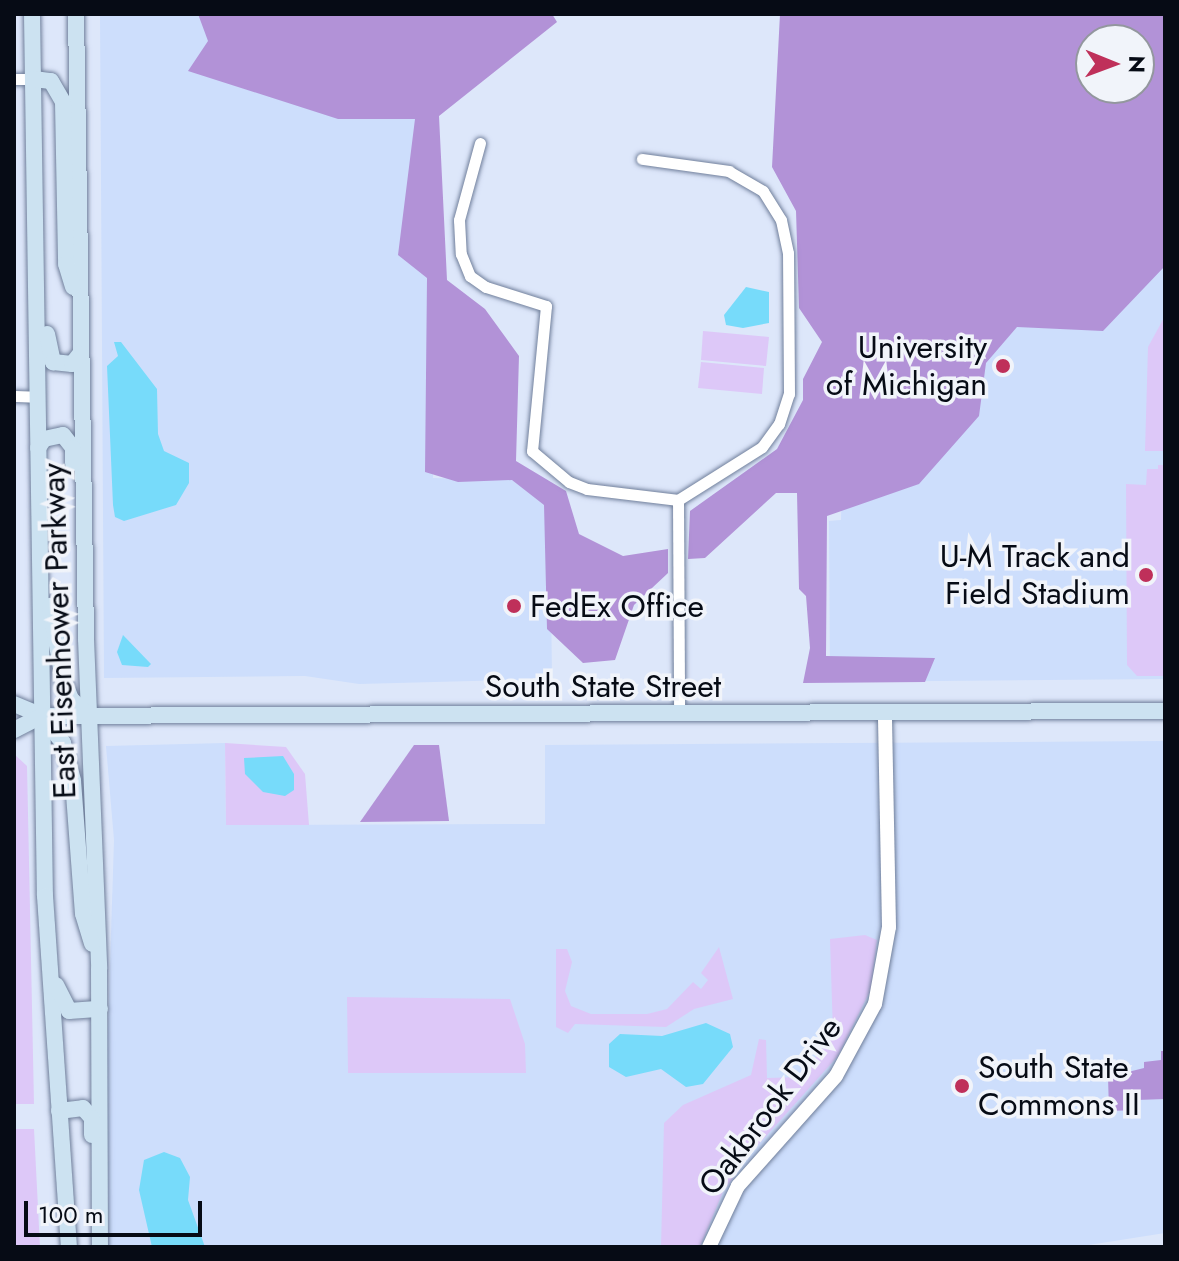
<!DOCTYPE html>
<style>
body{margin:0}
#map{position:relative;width:1179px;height:1261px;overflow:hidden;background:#dde7fa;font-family:Jost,sans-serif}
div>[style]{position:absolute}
.built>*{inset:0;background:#cddefc}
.green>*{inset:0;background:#ddc8f8}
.forest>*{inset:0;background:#b292d7}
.water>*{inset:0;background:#77dbfa}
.stream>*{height:4px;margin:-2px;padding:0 2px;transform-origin:2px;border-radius:2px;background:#77dbfa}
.roads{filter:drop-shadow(0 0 2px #707f9b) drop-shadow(0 0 2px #707f9b)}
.minor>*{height:11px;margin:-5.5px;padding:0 5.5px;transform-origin:5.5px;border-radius:5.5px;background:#fff}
.tertiary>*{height:14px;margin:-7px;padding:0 7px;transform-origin:7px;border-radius:7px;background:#fff}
.secondary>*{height:16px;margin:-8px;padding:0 8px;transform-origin:8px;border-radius:8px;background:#cce2f1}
.dots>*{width:22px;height:22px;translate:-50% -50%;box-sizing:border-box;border:4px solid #f1f4fa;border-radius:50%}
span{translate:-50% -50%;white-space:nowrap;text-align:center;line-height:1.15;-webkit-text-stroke:7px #f1f4fa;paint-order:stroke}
.poi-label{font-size:32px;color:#060b15}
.right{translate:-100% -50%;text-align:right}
.left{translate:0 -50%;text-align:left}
.street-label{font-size:32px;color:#060b15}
.frame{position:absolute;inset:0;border:16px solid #060b15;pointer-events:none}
.north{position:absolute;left:1075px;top:24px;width:80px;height:80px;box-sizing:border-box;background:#f1f4fa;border:2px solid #93979e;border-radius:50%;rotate:91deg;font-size:22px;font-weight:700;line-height:32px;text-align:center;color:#060b15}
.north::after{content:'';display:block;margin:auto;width:28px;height:36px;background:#bf305a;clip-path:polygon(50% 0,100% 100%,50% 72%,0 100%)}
.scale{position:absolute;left:24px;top:1201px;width:178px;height:36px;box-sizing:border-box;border:4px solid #060b15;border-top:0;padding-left:10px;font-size:24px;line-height:28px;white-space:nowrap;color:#060b15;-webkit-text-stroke:6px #f1f4fa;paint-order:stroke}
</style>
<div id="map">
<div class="built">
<div style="clip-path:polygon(100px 14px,263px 14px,433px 93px,433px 478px,526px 480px,550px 512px,552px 679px,359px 684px,305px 676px,104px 678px)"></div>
<div style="clip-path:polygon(evenodd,836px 14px,1165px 14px,1165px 679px,830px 682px,829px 521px,841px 520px,843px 420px,836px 14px,1091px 40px,1139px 40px,1139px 88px,1091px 88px,1091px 40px)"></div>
<div style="clip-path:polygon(1165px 741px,1165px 1233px,1076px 1247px,101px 1247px,114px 840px,106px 746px,225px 743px,226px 825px,545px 824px,545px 745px)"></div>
</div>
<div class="green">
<div style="clip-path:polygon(1165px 316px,1165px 451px,1145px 451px,1148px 347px)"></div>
<div style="clip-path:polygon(703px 331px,769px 337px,766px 366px,701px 360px)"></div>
<div style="clip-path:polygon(701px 362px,764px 368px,762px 394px,698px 388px)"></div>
<div style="clip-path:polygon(1158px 465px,1165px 465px,1165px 676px,1137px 676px,1127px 665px,1126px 484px,1146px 485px,1147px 469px,1158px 469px)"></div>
<div style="clip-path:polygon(225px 743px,286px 747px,305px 774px,309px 825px,226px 825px)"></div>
<div style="clip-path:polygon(14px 754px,27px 766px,34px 1104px,15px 1104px)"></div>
<div style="clip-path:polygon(865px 935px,877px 940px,871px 989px,838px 1056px,750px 1154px,723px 1192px,700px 1247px,661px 1247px,664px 1123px,683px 1105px,751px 1075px,759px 1039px,766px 1040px,767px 1078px,801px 1077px,833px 1034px,830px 939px)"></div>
<div style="clip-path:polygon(719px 947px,733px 999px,694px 1009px,666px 1027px,575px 1024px,568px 1033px,556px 1027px,556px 949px,567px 949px,572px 962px,565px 991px,571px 1006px,591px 1014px,647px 1014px,667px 1009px,693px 982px,701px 989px,708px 980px,701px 973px)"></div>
<div style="clip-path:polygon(347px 997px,510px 999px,525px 1044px,526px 1073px,348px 1073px)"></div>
<div style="clip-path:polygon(14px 1129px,34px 1129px,40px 1247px,14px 1247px)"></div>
</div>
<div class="forest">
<div style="clip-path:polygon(198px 14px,552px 14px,557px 22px,439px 116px,447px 280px,485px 309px,519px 356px,516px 461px,566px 491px,579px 534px,623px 556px,668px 549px,668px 573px,634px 605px,615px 660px,583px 663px,547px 629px,544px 505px,512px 480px,458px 482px,425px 472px,427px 278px,398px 255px,415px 119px,338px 119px,188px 71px,208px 41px)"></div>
<div style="clip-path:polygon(evenodd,780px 14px,1165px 14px,1165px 266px,1103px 331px,1017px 327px,986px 363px,979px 416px,919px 484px,827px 516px,826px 656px,935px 658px,925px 682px,803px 683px,810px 648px,806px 596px,799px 589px,797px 493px,776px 493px,705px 558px,688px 559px,690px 511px,777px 449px,803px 400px,803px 379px,822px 342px,799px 308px,796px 211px,772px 167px,780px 14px,1139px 40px,1139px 88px,1091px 88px,1091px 40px,1139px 40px)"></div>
<div style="clip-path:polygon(414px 745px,439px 745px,449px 821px,360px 822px)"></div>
<div style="clip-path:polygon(1161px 1051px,1165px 1051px,1165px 1099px,1137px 1100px,1137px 1110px,1109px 1111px,1108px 1077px,1144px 1068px,1144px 1062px,1161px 1060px)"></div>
</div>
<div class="water">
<div style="clip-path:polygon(746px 287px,769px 292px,769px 323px,743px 328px,726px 325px,724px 315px)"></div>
<div style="clip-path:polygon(114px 342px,121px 342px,157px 389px,158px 434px,164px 451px,189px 463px,189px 483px,176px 505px,124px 521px,115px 517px,113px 505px,107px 366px,118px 356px)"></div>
<div style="clip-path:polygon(123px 635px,151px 664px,148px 667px,122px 665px,117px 652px)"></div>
<div style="clip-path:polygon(283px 756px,294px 774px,294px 790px,285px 796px,263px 792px,245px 774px,244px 758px)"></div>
<div style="clip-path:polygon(706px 1023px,730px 1034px,733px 1047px,703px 1084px,686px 1087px,661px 1069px,626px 1077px,609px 1067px,609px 1044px,620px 1034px,662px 1036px)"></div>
<div style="clip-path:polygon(164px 1152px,180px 1158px,190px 1177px,188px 1200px,205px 1247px,152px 1247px,139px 1190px,144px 1160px)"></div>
</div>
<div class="stream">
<div style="left:289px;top:14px;width:109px"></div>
</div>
<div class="roads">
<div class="minor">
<div style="left:14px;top:79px;width:20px"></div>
<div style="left:480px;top:143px;width:80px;rotate:105.3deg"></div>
<div style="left:459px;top:220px;width:34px;rotate:87deg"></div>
<div style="left:461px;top:254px;width:24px;rotate:68deg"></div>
<div style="left:470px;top:276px;width:19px;rotate:35deg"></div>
<div style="left:486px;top:287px;width:63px;rotate:17.6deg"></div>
<div style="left:546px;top:306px;width:146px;rotate:95.5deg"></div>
<div style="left:532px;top:451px;width:48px;rotate:40deg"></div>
<div style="left:569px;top:482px;width:19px;rotate:21deg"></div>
<div style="left:587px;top:489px;width:92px;rotate:6.9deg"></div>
<div style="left:678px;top:500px;width:99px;rotate:-32.2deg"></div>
<div style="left:762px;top:447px;width:29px;rotate:-54deg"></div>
<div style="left:779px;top:424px;width:32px;rotate:-72deg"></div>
<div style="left:789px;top:394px;width:141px;rotate:-90.4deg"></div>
<div style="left:788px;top:253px;width:34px;rotate:-102deg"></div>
<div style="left:781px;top:220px;width:34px;rotate:-122deg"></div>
<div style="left:763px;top:191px;width:39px;rotate:-150deg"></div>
<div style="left:729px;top:171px;width:88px;rotate:-172.1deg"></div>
<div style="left:14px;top:396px;width:23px;rotate:2deg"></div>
<div style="left:678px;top:500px;width:213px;rotate:89.7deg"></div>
</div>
<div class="tertiary">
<div style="left:709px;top:1247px;width:68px;rotate:-64.6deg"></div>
<div style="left:738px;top:1186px;width:147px;rotate:-48.3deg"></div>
<div style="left:836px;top:1076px;width:82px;rotate:-61.6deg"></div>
<div style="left:875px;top:1004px;width:78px;rotate:-79.7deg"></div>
<div style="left:889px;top:927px;width:214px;rotate:-91.1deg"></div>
</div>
<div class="secondary">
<div style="left:32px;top:14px;width:882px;rotate:89.16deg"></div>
<div style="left:45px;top:896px;width:352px;rotate:86.1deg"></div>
<div style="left:76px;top:14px;width:625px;rotate:89.08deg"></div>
<div style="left:86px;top:639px;width:330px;rotate:87.7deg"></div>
<div style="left:99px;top:969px;width:278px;rotate:89.8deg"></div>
<div style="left:34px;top:79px;width:17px;rotate:7deg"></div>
<div style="left:51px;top:81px;width:24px;rotate:60deg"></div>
<div style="left:63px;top:102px;width:162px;rotate:88.9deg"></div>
<div style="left:66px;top:264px;width:24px;rotate:73deg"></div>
<div style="left:47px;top:334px;width:29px;rotate:78deg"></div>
<div style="left:53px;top:362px;width:19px;rotate:6deg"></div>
<div style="left:72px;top:364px;width:13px;rotate:-51deg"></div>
<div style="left:38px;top:448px;width:11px;rotate:-56deg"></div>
<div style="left:44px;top:439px;width:19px;rotate:-12deg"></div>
<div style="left:63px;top:435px;width:16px;rotate:52deg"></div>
<div style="left:73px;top:448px;width:15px;rotate:90deg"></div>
<div style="left:50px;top:606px;width:74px;rotate:79.9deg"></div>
<div style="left:63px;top:679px;width:22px;rotate:68deg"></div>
<div style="left:71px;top:699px;width:23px;rotate:43deg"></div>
<div style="left:14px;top:704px;width:30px;rotate:23deg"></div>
<div style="left:42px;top:716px;width:1123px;rotate:-0.26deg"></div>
<div style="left:42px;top:716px;width:34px;rotate:52deg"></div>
<div style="left:63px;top:743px;width:39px;rotate:75deg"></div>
<div style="left:73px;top:781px;width:133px;rotate:85.7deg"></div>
<div style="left:83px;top:914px;width:31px;rotate:73deg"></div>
<div style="left:14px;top:730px;width:31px;rotate:-27deg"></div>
<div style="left:56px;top:985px;width:29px;rotate:63deg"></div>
<div style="left:69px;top:1011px;width:31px;rotate:-4deg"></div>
<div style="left:59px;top:1111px;width:24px;rotate:-7deg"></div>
<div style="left:83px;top:1108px;width:13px;rotate:48deg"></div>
<div style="left:92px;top:1118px;width:17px;rotate:90deg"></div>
</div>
</div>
<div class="dots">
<div style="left:1003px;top:366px;background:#bf305a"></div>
<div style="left:1146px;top:575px;background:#bf305a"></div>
<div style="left:514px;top:606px;background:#bf305a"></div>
<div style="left:962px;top:1086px;background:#bf305a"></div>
</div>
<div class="poi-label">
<span class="right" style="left:987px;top:366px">University<br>of Michigan</span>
<span class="right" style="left:1130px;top:575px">U-M Track and<br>Field Stadium</span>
<span class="left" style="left:530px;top:606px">FedEx Office</span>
<span class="left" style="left:978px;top:1086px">South State<br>Commons II</span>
</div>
<div class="street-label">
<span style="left:59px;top:631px;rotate:-92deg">East Eisenhower Parkway</span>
<span style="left:603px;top:686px">South State Street</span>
<span style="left:770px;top:1106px;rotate:-53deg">Oakbrook Drive</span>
</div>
<div class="frame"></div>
<div class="north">N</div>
<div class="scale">100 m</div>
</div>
